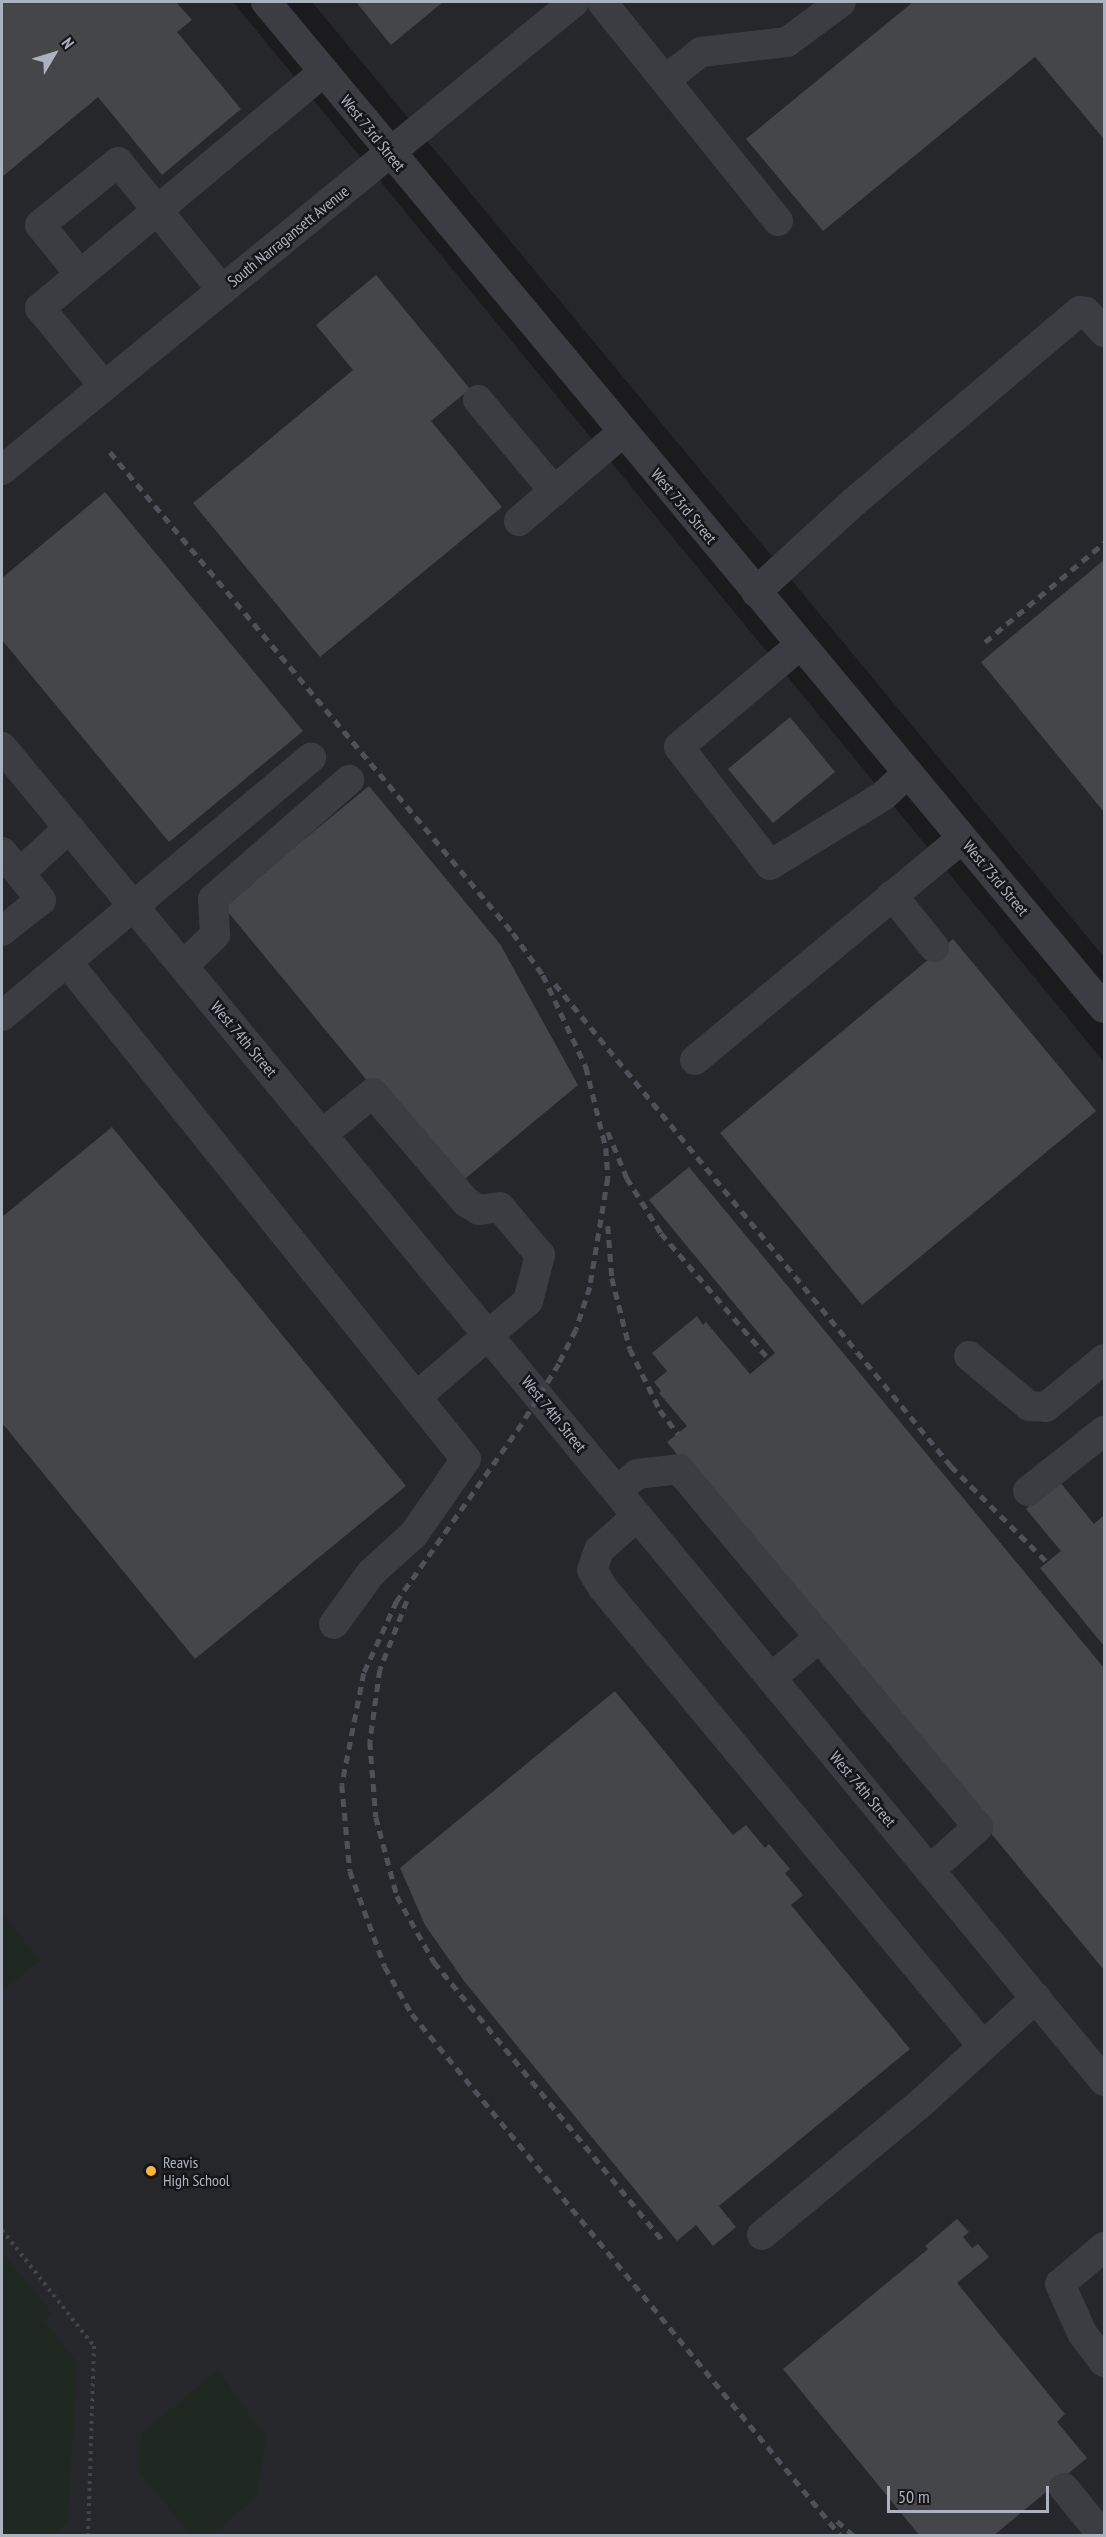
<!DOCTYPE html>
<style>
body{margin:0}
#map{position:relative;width:1106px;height:2537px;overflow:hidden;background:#1b1b1d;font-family:"PT Sans Narrow",sans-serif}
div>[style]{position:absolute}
.built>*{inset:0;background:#26272b}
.green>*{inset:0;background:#202921}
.building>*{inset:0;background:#45464a}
.path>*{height:4px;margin-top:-2px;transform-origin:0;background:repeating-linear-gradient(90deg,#41444a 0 3px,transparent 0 7.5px)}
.minor>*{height:30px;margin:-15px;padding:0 15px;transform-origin:15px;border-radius:15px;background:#3b3d43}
.rail>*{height:4.5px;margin-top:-2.25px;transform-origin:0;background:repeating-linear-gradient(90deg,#4e5158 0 8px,transparent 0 14px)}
.dots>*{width:16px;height:16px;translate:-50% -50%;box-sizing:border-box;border:3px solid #161618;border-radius:50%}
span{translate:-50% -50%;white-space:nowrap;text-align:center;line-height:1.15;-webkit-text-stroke:5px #161618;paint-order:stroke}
.street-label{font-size:16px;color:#acb2be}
.poi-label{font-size:16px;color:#acb2be}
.left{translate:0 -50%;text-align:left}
.frame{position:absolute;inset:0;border:3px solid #acb2be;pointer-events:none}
.north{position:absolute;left:24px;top:24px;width:60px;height:60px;-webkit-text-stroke:4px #161618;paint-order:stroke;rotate:52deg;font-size:16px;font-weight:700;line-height:24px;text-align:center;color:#acb2be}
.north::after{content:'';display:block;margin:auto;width:21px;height:27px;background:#acb2be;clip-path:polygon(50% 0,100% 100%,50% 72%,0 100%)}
.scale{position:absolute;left:887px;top:2486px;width:162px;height:27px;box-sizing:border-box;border:3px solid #acb2be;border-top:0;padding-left:8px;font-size:18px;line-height:21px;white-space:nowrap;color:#acb2be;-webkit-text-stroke:4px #161618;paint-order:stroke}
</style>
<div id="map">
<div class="built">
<div style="clip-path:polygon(2px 2px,233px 2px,1104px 1062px,1104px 2535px,2px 2536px)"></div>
<div style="clip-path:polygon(312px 2px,1104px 2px,1104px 957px)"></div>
</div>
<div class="green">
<div style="clip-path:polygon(2px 1913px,40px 1960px,2px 1991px)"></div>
<div style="clip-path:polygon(2px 2252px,52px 2313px,44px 2320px,77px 2362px,67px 2523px,52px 2535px,2px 2535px)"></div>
<div style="clip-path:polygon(218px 2370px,266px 2438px,256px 2497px,211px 2535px,191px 2535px,139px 2472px,141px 2434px)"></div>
</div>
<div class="building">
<div style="clip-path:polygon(2px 2px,176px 2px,192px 20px,177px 32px,241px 109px,162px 175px,98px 97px,2px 177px)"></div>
<div style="clip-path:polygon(356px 2px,443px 2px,391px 45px)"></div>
<div style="clip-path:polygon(913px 2px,1104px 2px,1104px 139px,1035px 57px,823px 231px,746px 139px)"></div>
<div style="clip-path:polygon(376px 275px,470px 389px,431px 421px,502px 507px,320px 657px,193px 503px,353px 370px,316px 325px)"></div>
<div style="clip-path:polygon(105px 492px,303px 731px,169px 842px,2px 640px,2px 578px)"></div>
<div style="clip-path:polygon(1104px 560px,1104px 812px,981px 662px)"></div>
<div style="clip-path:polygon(790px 717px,835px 772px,773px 823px,728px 769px)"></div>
<div style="clip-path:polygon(369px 786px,500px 944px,578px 1085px,455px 1187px,223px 906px)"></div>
<div style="clip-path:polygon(953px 939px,1096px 1111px,862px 1305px,720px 1133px)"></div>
<div style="clip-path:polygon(112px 1127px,406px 1486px,195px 1659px,2px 1423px,2px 1217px)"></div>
<div style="clip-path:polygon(689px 1167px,1104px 1668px,1104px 1970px,667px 1442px,687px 1426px,659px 1393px,661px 1391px,654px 1382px,667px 1371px,652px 1353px,697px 1316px,703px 1325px,706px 1322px,750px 1374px,775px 1353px,649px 1200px)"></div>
<div style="clip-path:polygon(1059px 1481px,1094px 1524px,1104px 1515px,1104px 1646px,1040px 1568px,1061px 1551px,1026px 1509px)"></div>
<div style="clip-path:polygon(615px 1691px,733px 1835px,746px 1825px,765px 1848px,769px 1844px,790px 1869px,785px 1873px,803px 1895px,791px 1905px,910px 2049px,719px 2206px,736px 2227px,713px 2246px,696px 2225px,677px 2241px,464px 1981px,425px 1925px,400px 1868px)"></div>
<div style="clip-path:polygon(957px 2219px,969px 2232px,963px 2237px,972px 2248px,978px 2244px,989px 2257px,957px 2283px,1065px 2414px,1057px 2422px,1087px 2458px,993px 2536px,920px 2536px,783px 2369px,928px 2249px,925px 2246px)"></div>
</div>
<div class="path">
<div style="left:2px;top:2230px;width:148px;rotate:51.6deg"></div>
<div style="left:94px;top:2346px;width:190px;rotate:91.8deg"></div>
</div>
<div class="minor">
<div style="left:266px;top:2px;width:1309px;rotate:50.21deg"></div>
<div style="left:602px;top:2px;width:281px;rotate:51.2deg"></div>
<div style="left:665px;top:80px;width:46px;rotate:-37.9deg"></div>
<div style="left:701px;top:52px;width:87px;rotate:-6.6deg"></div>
<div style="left:787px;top:42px;width:67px;rotate:-36.5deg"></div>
<div style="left:80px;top:274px;width:63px;rotate:-129.2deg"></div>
<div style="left:40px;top:225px;width:100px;rotate:-38.9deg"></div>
<div style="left:118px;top:162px;width:165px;rotate:50.9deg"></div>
<div style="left:104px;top:386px;width:101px;rotate:-129.4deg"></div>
<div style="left:40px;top:308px;width:368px;rotate:-39.8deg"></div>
<div style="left:478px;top:400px;width:119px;rotate:50.1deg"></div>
<div style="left:2px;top:470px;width:739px;rotate:-39.29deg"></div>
<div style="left:519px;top:521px;width:137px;rotate:-40.6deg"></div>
<div style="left:756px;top:592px;width:134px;rotate:-42.6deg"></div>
<div style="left:855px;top:501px;width:294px;rotate:-40.2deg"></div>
<div style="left:1080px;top:311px;width:6px;rotate:9deg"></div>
<div style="left:1086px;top:312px;width:27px;rotate:48deg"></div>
<div style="left:800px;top:645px;width:158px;rotate:139.9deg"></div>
<div style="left:679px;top:747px;width:149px;rotate:52.4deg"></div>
<div style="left:770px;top:865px;width:132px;rotate:-31.4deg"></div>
<div style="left:883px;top:796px;width:34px;rotate:-43deg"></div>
<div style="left:2px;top:747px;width:1730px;rotate:50.44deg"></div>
<div style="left:2px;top:852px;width:62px;rotate:50.9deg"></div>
<div style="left:41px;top:900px;width:50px;rotate:141.5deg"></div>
<div style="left:20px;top:873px;width:67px;rotate:-42.6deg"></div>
<div style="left:892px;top:895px;width:67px;rotate:51.1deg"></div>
<div style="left:67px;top:962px;width:558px;rotate:51.26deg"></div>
<div style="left:416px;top:1397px;width:148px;rotate:-40.6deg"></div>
<div style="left:528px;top:1301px;width:48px;rotate:-75.4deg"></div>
<div style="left:540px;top:1255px;width:62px;rotate:-129.8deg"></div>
<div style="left:500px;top:1207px;width:21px;rotate:172deg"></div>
<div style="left:479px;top:1210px;width:15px;rotate:-148deg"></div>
<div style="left:466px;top:1202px;width:143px;rotate:-130.5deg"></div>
<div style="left:373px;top:1093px;width:65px;rotate:141.2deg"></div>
<div style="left:183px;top:966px;width:45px;rotate:-44.1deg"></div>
<div style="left:215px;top:935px;width:36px;rotate:-93deg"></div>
<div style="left:213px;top:899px;width:181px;rotate:-41.2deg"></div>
<div style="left:2px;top:1016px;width:403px;rotate:-39.9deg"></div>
<div style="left:695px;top:1060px;width:347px;rotate:-39.7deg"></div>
<div style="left:969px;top:1356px;width:78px;rotate:39.8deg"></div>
<div style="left:1029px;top:1406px;width:17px;rotate:3deg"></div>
<div style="left:1046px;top:1407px;width:75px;rotate:-39.6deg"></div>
<div style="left:617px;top:1491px;width:26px;rotate:-40deg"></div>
<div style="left:637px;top:1474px;width:42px;rotate:-6.8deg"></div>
<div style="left:679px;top:1469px;width:466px;rotate:50.1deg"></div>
<div style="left:978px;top:1827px;width:64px;rotate:138.1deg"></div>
<div style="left:1028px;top:1491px;width:97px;rotate:-38.3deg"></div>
<div style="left:637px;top:1516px;width:51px;rotate:138.2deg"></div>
<div style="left:599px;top:1550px;width:21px;rotate:109deg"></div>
<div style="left:592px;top:1570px;width:21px;rotate:59deg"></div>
<div style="left:603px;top:1588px;width:595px;rotate:50.32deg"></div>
<div style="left:334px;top:1624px;width:63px;rotate:-54deg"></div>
<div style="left:371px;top:1573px;width:58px;rotate:-42.2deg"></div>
<div style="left:414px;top:1534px;width:91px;rotate:-55.3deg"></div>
<div style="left:466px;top:1459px;width:80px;rotate:-128.9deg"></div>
<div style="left:771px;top:1678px;width:64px;rotate:-39.9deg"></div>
<div style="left:762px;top:2235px;width:207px;rotate:-39.7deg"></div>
<div style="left:921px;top:2103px;width:156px;rotate:-42.4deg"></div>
<div style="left:1104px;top:2247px;width:57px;rotate:139.9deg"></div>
<div style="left:1060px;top:2284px;width:54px;rotate:65.8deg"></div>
<div style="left:1082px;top:2333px;width:36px;rotate:53deg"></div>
<div style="left:1064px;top:2488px;width:62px;rotate:50.9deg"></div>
</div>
<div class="rail">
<div style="left:110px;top:452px;width:628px;rotate:50.04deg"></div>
<div style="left:513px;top:933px;width:52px;rotate:54.5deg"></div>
<div style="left:543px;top:975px;width:102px;rotate:64.9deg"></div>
<div style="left:586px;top:1067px;width:83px;rotate:76.1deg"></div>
<div style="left:606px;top:1148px;width:30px;rotate:86deg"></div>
<div style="left:608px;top:1178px;width:110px;rotate:99.4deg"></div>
<div style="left:590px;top:1287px;width:45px;rotate:108deg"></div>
<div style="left:576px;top:1330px;width:38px;rotate:117deg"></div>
<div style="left:559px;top:1364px;width:70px;rotate:121.7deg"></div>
<div style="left:522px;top:1424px;width:217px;rotate:125.2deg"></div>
<div style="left:397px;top:1601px;width:79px;rotate:114.6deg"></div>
<div style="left:364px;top:1673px;width:114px;rotate:101.1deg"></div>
<div style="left:342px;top:1785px;width:86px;rotate:84.7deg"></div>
<div style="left:350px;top:1871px;width:102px;rotate:70deg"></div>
<div style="left:385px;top:1967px;width:54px;rotate:60.1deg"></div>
<div style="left:412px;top:2014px;width:676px;rotate:50.59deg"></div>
<div style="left:985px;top:642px;width:155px;rotate:-39.8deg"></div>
<div style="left:555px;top:984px;width:624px;rotate:50.59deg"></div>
<div style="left:951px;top:1466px;width:136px;rotate:45deg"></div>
<div style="left:608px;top:1132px;width:50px;rotate:67.6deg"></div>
<div style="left:627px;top:1178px;width:65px;rotate:58.3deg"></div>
<div style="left:661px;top:1233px;width:165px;rotate:49.4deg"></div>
<div style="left:608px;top:1226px;width:52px;rotate:85.6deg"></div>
<div style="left:612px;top:1278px;width:73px;rotate:75.8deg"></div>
<div style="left:630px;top:1349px;width:68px;rotate:63.8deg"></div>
<div style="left:660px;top:1410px;width:30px;rotate:53deg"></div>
<div style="left:407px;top:1601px;width:74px;rotate:111.4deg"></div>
<div style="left:380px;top:1670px;width:73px;rotate:97.9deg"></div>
<div style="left:370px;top:1742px;width:75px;rotate:85.4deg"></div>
<div style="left:376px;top:1817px;width:82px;rotate:75.1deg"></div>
<div style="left:397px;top:1896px;width:76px;rotate:60.7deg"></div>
<div style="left:434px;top:1962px;width:360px;rotate:50.6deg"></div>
<div style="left:837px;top:2521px;width:23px;rotate:41deg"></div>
</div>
<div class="dots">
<div style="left:151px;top:2171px;background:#ffb631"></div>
</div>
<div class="street-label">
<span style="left:373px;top:133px;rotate:51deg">West 73rd Street</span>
<span style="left:288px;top:236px;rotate:-39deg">South Narragansett Avenue</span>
<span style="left:684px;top:506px;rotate:50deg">West 73rd Street</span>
<span style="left:996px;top:878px;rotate:50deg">West 73rd Street</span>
<span style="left:244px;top:1039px;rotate:50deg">West 74th Street</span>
<span style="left:554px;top:1414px;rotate:51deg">West 74th Street</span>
<span style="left:863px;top:1789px;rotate:50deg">West 74th Street</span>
</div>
<div class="poi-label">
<span class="left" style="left:163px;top:2171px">Reavis<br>High School</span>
</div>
<div class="frame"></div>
<div class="north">N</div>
<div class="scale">50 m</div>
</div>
